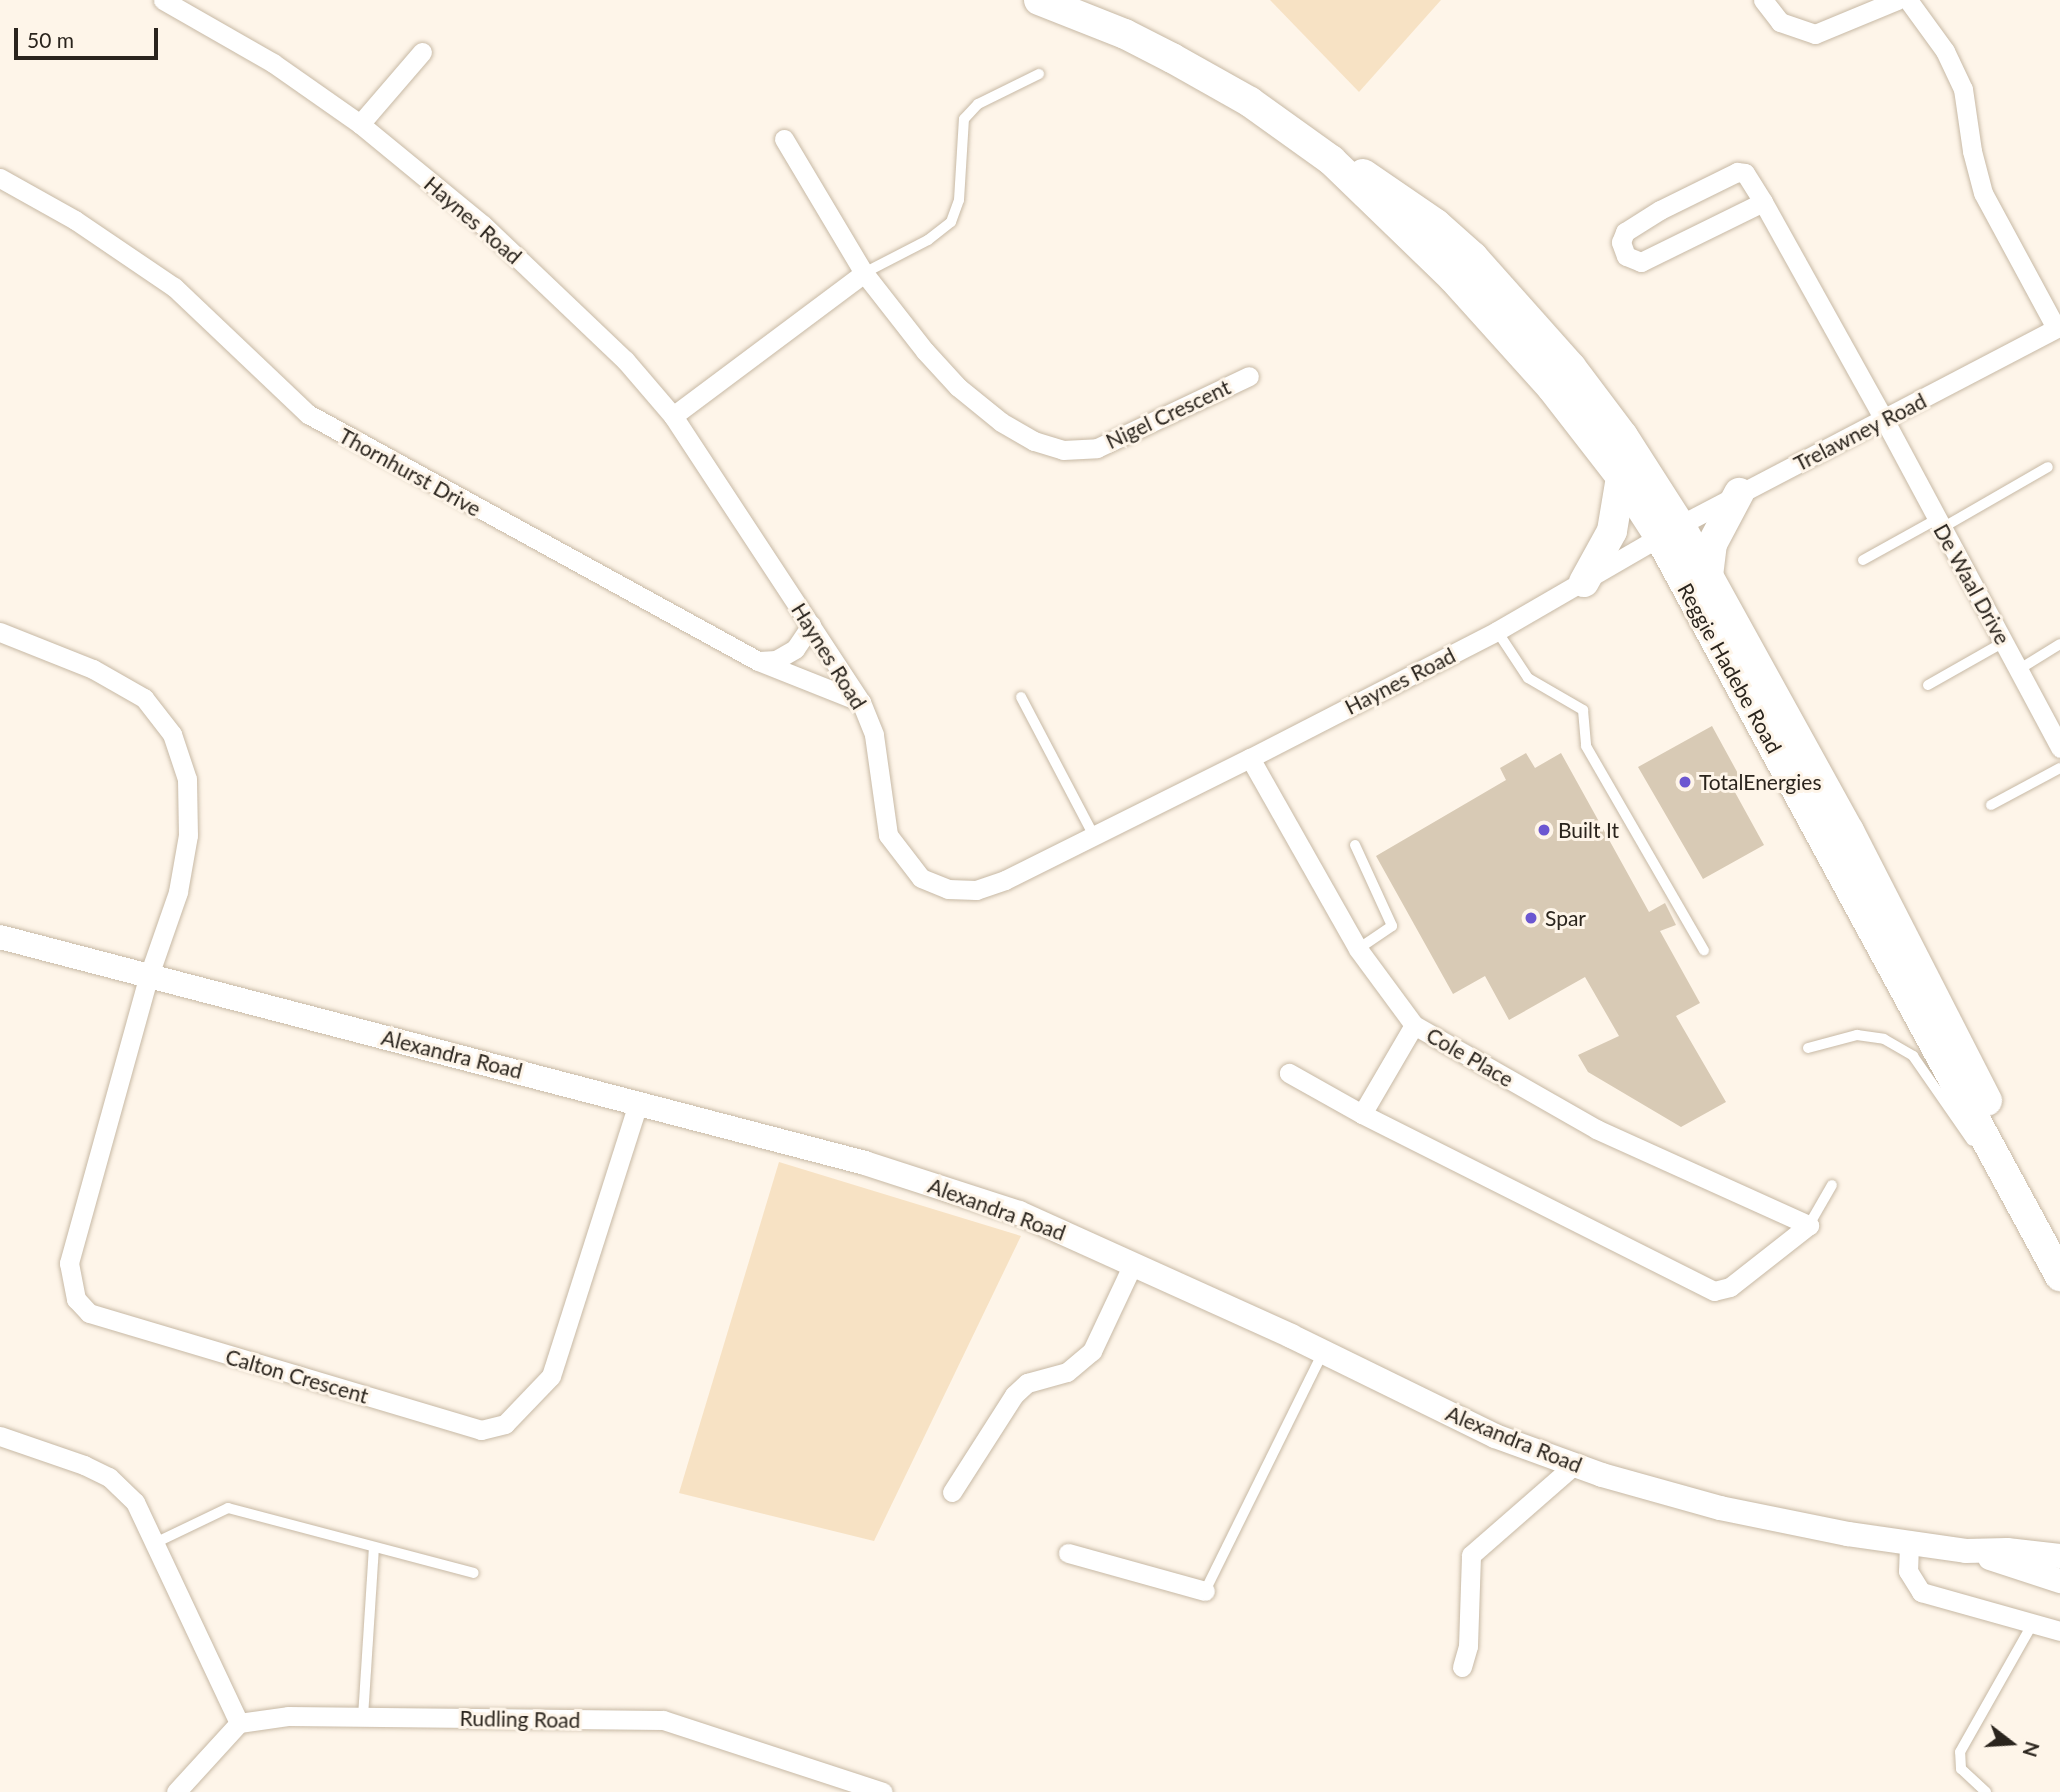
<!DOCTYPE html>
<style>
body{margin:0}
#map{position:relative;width:2060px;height:1792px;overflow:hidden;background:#fef5e9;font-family:Lato,sans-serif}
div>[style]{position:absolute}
.green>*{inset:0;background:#f7e2c4}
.building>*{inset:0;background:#d8cab5}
.roads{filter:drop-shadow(0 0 2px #c7b9a5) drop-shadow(0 0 2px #c7b9a5)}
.service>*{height:10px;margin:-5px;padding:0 5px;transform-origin:5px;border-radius:5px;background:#fff}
.minor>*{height:19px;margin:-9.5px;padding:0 9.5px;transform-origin:9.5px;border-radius:9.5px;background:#fff}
.tertiary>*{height:24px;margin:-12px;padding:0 12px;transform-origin:12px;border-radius:12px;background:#fff}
.primary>*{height:30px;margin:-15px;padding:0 15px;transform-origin:15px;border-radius:15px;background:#fff}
.dots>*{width:19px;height:19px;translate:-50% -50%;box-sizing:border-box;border:4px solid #fef5e9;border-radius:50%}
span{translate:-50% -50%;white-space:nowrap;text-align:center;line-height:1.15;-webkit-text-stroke:6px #fef5e9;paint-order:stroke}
.street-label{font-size:21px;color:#2a241d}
.poi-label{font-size:21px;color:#2a241d}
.left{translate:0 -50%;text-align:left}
.north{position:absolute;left:1976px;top:1708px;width:70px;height:70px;-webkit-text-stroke:5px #fef5e9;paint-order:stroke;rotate:107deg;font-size:19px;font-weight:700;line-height:28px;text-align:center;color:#2a241d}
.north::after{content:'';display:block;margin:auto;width:24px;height:32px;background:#2a241d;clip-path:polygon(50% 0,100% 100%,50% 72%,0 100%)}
.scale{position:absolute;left:14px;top:28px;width:144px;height:32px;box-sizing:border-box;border:4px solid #2a241d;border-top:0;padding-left:9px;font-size:21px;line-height:24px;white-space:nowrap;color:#2a241d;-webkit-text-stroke:5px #fef5e9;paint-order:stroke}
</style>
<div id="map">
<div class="green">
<div style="clip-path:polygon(1270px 0,1441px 0,1359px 92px)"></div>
<div style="clip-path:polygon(779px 1162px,1021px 1236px,874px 1541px,679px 1493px)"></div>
</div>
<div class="building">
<div style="clip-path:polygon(1712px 726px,1741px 779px,1731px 785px,1764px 845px,1703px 879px,1638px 767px)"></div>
<div style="clip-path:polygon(1526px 753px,1535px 768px,1561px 753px,1649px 912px,1665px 903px,1676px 925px,1660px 931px,1700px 1003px,1676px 1016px,1726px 1102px,1681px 1127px,1588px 1072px,1578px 1055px,1619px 1036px,1585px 977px,1509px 1020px,1485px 976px,1453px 994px,1376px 856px,1506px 780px,1500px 768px)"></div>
</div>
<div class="roads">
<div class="service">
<div style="left:864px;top:273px;width:72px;rotate:-27.3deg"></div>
<div style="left:928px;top:240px;width:29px;rotate:-38deg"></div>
<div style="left:951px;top:222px;width:23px;rotate:-70deg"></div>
<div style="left:959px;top:200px;width:81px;rotate:-86.5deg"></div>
<div style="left:964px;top:119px;width:21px;rotate:-47deg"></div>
<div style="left:978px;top:104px;width:68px;rotate:-26.2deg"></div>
<div style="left:1942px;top:528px;width:122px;rotate:-29.9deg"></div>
<div style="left:1863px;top:560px;width:85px;rotate:-29deg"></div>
<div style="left:1497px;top:631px;width:56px;rotate:56.6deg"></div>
<div style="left:1528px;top:678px;width:64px;rotate:30.2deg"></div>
<div style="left:1583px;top:710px;width:36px;rotate:85deg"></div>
<div style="left:1586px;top:746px;width:236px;rotate:60deg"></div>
<div style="left:2018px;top:670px;width:49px;rotate:-31.8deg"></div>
<div style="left:1928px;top:685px;width:87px;rotate:-29.5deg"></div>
<div style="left:1021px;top:697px;width:157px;rotate:62.3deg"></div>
<div style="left:1991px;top:805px;width:78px;rotate:-28.2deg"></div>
<div style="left:1355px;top:845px;width:89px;rotate:65.4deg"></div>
<div style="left:1392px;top:926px;width:41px;rotate:145.9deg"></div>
<div style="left:1808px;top:1048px;width:51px;rotate:-14.9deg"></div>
<div style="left:1857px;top:1035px;width:27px;rotate:8deg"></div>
<div style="left:1884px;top:1039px;width:34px;rotate:30deg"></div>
<div style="left:1913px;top:1056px;width:103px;rotate:55.2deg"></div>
<div style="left:1809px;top:1225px;width:46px;rotate:-60.1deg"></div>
<div style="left:155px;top:1543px;width:81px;rotate:-25.6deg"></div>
<div style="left:228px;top:1508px;width:254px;rotate:14.8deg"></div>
<div style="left:1205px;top:1591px;width:267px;rotate:-63.7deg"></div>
<div style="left:363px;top:1717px;width:168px;rotate:-86.3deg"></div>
<div style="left:1986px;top:1792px;width:34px;rotate:-137deg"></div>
<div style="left:1961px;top:1769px;width:17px;rotate:-93deg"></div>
<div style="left:1960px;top:1752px;width:148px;rotate:-60.5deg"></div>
</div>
<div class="minor">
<div style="left:163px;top:0;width:127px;rotate:29.8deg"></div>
<div style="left:273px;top:63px;width:106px;rotate:35deg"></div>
<div style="left:360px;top:124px;width:159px;rotate:39.4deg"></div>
<div style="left:483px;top:225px;width:196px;rotate:43.6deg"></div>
<div style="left:625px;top:360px;width:74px;rotate:49.4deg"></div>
<div style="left:673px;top:416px;width:342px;rotate:56.7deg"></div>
<div style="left:861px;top:702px;width:35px;rotate:68deg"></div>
<div style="left:874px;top:735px;width:101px;rotate:82deg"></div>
<div style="left:888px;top:835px;width:54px;rotate:52.5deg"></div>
<div style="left:921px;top:878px;width:29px;rotate:22deg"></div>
<div style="left:948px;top:889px;width:28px;rotate:2deg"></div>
<div style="left:976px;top:890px;width:31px;rotate:-19deg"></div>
<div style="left:1005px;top:880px;width:274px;rotate:-26.5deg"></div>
<div style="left:1250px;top:758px;width:278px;rotate:-27.2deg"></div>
<div style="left:1497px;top:631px;width:211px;rotate:-30.1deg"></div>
<div style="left:1680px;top:525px;width:429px;rotate:-27.6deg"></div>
<div style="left:1763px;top:0;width:28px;rotate:52deg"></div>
<div style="left:1780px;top:22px;width:37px;rotate:19deg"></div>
<div style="left:1815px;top:34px;width:89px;rotate:-22.5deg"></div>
<div style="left:1908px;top:0;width:63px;rotate:54deg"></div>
<div style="left:1945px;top:51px;width:42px;rotate:64.7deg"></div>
<div style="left:1963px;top:89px;width:63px;rotate:81.7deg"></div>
<div style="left:1972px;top:151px;width:43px;rotate:75.3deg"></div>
<div style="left:1983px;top:193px;width:153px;rotate:61.6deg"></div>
<div style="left:360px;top:124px;width:95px;rotate:-49.3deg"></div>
<div style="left:784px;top:139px;width:156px;rotate:59.2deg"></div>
<div style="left:864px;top:273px;width:99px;rotate:52deg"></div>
<div style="left:925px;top:351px;width:49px;rotate:47.5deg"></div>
<div style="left:958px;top:387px;width:55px;rotate:39.1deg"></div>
<div style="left:1001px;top:422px;width:38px;rotate:30deg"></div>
<div style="left:1034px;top:441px;width:30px;rotate:17deg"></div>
<div style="left:1063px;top:450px;width:34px;rotate:-3deg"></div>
<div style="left:1097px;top:448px;width:168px;rotate:-25.3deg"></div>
<div style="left:0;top:178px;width:86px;rotate:29.2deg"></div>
<div style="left:75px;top:220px;width:120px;rotate:34.1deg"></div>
<div style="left:174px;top:287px;width:185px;rotate:43.5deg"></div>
<div style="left:308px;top:414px;width:513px;rotate:28.76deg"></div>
<div style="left:758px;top:661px;width:111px;rotate:21.7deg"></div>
<div style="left:1763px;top:202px;width:136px;rotate:153.8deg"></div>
<div style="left:1641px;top:262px;width:16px;rotate:-158deg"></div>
<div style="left:1626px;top:256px;width:15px;rotate:-110deg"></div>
<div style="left:1621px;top:242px;width:11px;rotate:-68deg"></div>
<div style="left:1625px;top:232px;width:41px;rotate:-32.2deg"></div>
<div style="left:1660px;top:210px;width:86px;rotate:-26.3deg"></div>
<div style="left:1737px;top:172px;width:8px;rotate:7deg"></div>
<div style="left:1745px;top:173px;width:34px;rotate:58deg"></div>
<div style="left:1763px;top:202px;width:251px;rotate:60.9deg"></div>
<div style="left:1885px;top:421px;width:371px;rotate:61.8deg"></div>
<div style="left:673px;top:416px;width:239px;rotate:-36.8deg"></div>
<div style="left:0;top:632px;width:100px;rotate:21.7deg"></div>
<div style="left:93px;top:669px;width:59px;rotate:29.6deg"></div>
<div style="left:144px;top:698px;width:46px;rotate:52.1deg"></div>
<div style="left:172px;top:734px;width:47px;rotate:71.6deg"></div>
<div style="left:187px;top:779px;width:56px;rotate:89deg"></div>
<div style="left:188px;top:835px;width:58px;rotate:100deg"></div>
<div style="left:178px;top:892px;width:91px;rotate:109.2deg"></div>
<div style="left:148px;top:978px;width:296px;rotate:105.5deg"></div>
<div style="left:69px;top:1263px;width:37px;rotate:79deg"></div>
<div style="left:76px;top:1299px;width:19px;rotate:47deg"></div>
<div style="left:89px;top:1313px;width:409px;rotate:16.6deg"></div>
<div style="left:481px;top:1430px;width:25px;rotate:-14deg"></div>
<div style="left:505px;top:1424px;width:66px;rotate:-46.2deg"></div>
<div style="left:551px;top:1376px;width:286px;rotate:-72.3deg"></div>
<div style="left:759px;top:661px;width:17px;rotate:-3deg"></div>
<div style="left:776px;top:660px;width:22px;rotate:-30deg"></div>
<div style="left:795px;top:649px;width:29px;rotate:-56deg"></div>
<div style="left:1250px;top:758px;width:219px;rotate:60.5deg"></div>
<div style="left:1358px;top:949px;width:94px;rotate:53.6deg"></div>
<div style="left:1414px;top:1025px;width:210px;rotate:29.7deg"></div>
<div style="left:1596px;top:1129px;width:234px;rotate:24.3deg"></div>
<div style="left:1809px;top:1225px;width:100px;rotate:141.9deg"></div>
<div style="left:1730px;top:1287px;width:16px;rotate:166deg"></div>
<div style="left:1714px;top:1291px;width:394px;rotate:-153.3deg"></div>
<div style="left:1362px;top:1114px;width:84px;rotate:-150.7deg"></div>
<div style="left:1362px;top:1114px;width:103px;rotate:-59.7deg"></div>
<div style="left:0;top:1436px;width:89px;rotate:19deg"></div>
<div style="left:84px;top:1465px;width:28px;rotate:26deg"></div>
<div style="left:109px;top:1477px;width:36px;rotate:44deg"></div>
<div style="left:135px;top:1502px;width:244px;rotate:64.8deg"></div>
<div style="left:952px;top:1492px;width:115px;rotate:-57.4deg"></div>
<div style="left:1014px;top:1395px;width:18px;rotate:-43deg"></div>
<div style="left:1027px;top:1383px;width:41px;rotate:-15.4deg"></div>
<div style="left:1067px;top:1372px;width:33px;rotate:-40deg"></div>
<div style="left:1092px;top:1351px;width:96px;rotate:-64.8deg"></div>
<div style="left:1909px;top:1544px;width:27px;rotate:92deg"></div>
<div style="left:1908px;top:1571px;width:25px;rotate:58deg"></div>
<div style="left:1921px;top:1592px;width:144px;rotate:15.7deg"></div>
<div style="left:1068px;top:1553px;width:142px;rotate:15.5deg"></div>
<div style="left:1462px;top:1667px;width:22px;rotate:-74deg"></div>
<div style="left:1468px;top:1646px;width:91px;rotate:-88.1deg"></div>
<div style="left:1471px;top:1555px;width:137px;rotate:-41.1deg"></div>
<div style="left:176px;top:1792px;width:93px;rotate:-47.6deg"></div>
<div style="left:239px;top:1723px;width:49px;rotate:-8.1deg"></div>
<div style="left:288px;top:1716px;width:375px;rotate:0.6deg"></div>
<div style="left:663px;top:1720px;width:231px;rotate:18.1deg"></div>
</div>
<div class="tertiary">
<div style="left:0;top:937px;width:894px;rotate:14.64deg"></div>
<div style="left:865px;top:1163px;width:162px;rotate:18deg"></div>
<div style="left:1019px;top:1213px;width:299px;rotate:24.3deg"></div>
<div style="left:1291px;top:1336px;width:227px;rotate:26.1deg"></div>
<div style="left:1495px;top:1436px;width:114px;rotate:20deg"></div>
<div style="left:1602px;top:1475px;width:123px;rotate:15.6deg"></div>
<div style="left:1720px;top:1508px;width:131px;rotate:11.5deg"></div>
<div style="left:1848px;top:1534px;width:119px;rotate:8.2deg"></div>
<div style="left:1966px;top:1551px;width:41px;rotate:-1.4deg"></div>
<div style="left:2007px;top:1550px;width:53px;rotate:6.5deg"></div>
<div style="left:1990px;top:1558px;width:74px;rotate:18.2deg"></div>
</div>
<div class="primary">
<div style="left:1039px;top:0;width:92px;rotate:21.6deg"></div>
<div style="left:1125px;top:34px;width:53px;rotate:27.1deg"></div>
<div style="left:1172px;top:58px;width:90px;rotate:29.4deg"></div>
<div style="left:1250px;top:102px;width:100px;rotate:35.6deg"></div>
<div style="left:1331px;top:160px;width:170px;rotate:44deg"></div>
<div style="left:1453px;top:278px;width:148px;rotate:48deg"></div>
<div style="left:1552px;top:388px;width:113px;rotate:52.2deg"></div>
<div style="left:1621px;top:477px;width:70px;rotate:57.2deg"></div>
<div style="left:1659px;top:536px;width:842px;rotate:61.55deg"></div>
<div style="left:1363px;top:174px;width:88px;rotate:34.4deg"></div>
<div style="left:1436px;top:224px;width:50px;rotate:41.7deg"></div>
<div style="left:1473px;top:257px;width:147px;rotate:48.3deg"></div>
<div style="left:1571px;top:367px;width:86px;rotate:53deg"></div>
<div style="left:1623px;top:436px;width:106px;rotate:57.4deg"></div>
<div style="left:1680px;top:525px;width:350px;rotate:61.1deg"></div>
<div style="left:1849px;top:831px;width:303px;rotate:62.9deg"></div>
<div style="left:1708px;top:576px;width:32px;rotate:-83deg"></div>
<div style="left:1712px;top:544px;width:58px;rotate:-62.1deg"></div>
<div style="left:1584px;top:582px;width:58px;rotate:-61.2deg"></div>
<div style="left:1612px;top:531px;width:55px;rotate:-80.5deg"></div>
</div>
</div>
<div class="dots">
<div style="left:1685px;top:782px;background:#6c57d1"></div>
<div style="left:1544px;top:830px;background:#6c57d1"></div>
<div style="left:1531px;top:918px;background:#6c57d1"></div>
</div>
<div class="street-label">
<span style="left:473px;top:220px;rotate:41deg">Haynes Road</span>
<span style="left:1168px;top:414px;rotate:-25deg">Nigel Crescent</span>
<span style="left:1860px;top:432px;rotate:-27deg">Trelawney Road</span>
<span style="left:410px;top:472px;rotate:29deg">Thornhurst Drive</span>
<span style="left:1972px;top:584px;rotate:61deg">De Waal Drive</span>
<span style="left:829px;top:656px;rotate:58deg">Haynes Road</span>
<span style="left:1730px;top:668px;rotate:61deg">Reggie Hadebe Road</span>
<span style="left:1400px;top:681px;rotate:-27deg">Haynes Road</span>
<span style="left:452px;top:1054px;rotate:14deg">Alexandra Road</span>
<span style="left:1470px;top:1057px;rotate:30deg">Cole Place</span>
<span style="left:997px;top:1209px;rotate:20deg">Alexandra Road</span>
<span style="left:297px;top:1376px;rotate:16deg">Calton Crescent</span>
<span style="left:1514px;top:1439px;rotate:22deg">Alexandra Road</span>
<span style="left:520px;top:1719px;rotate:1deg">Rudling Road</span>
</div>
<div class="poi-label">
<span class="left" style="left:1699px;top:782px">TotalEnergies</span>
<span class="left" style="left:1558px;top:830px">Built It</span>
<span class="left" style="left:1545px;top:918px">Spar</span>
</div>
<div class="north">N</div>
<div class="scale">50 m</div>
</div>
